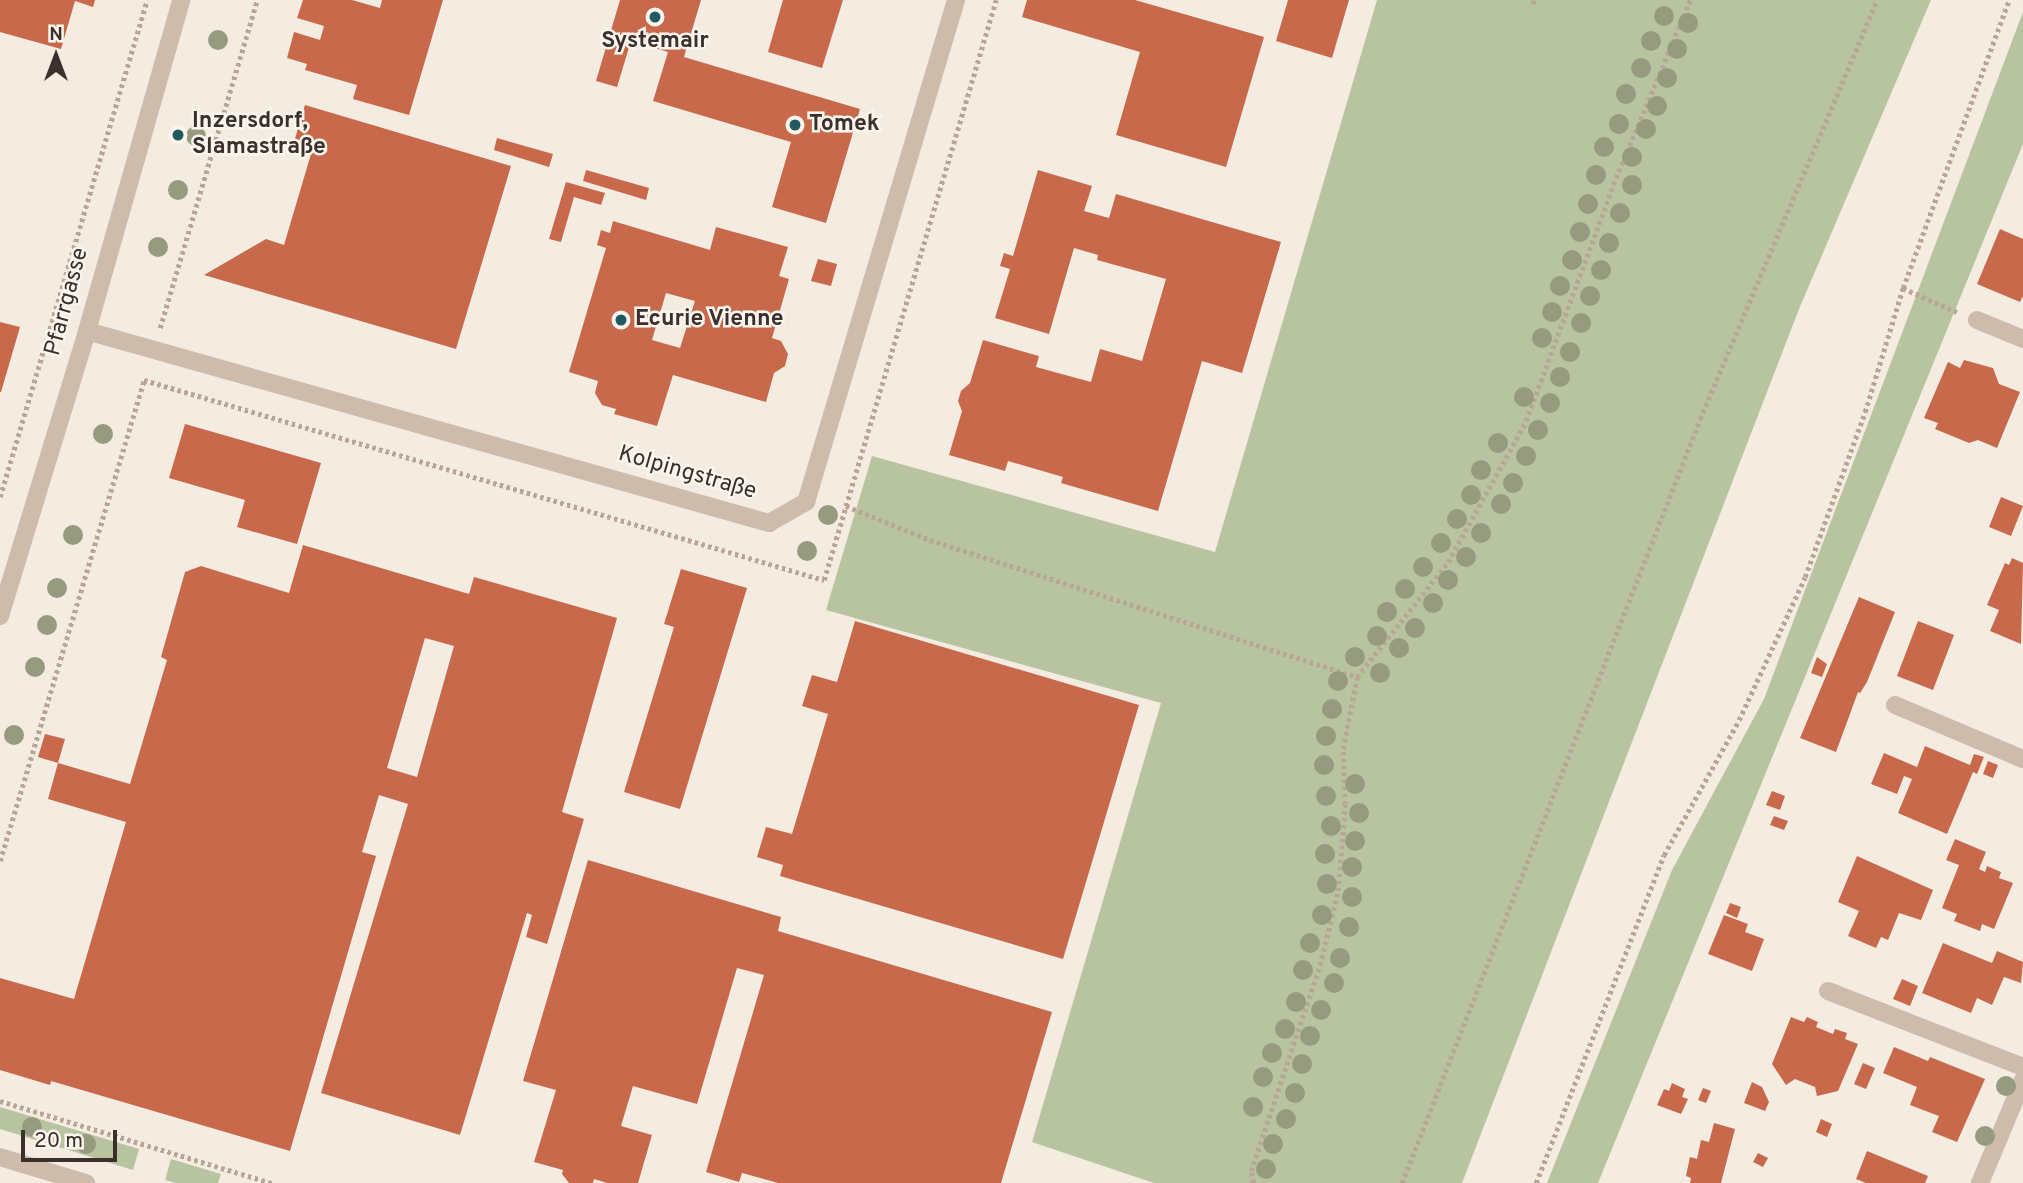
<!DOCTYPE html>
<meta charset="utf-8">
<style>
body{margin:0}
#map{position:relative;width:2023px;height:1183px;overflow:hidden;background:#f4ebe1;font-family:Overpass,sans-serif}
div>[style]{position:absolute}
.green>*{inset:0;background:#b8c4a0}
.building>*{inset:0;background:#c8694b}
.path>*{height:4.5px;margin-top:-2.25px;transform-origin:0;background:repeating-linear-gradient(90deg,#b9a596 0 3.5px,transparent 0 7px)}
.minor>*{height:18px;margin:-9px;padding:0 9px;transform-origin:9px;border-radius:9px;background:#cdbbac}
.trees>*{width:20px;height:20px;margin:-10px;border-radius:50%;background:#969b7f}
.dots>*{width:19px;height:19px;translate:-50% -50%;box-sizing:border-box;border:4px solid #fbf5ee;border-radius:50%}
span{translate:-50% -50%;white-space:nowrap;text-align:center;line-height:1.15;-webkit-text-stroke:5px #fbf5ee;paint-order:stroke}
.poi-label{font-size:23px;color:#3b302b;font-weight:700}
.left{translate:0 -50%;text-align:left}
.street-label{font-size:23px;color:#3b302b}
.north{position:absolute;left:21px;top:21px;width:70px;height:70px;-webkit-text-stroke:5px #fbf5ee;paint-order:stroke;rotate:0deg;font-size:19px;font-weight:700;line-height:28px;text-align:center;color:#3b302b}
.north::after{content:'';display:block;margin:auto;width:24px;height:32px;background:#3b302b;clip-path:polygon(50% 0,100% 100%,50% 72%,0 100%)}
.scale{position:absolute;left:21px;top:1130px;width:96px;height:32px;box-sizing:border-box;border:4px solid #3b302b;border-top:0;padding-left:9px;font-size:21px;line-height:24px;white-space:nowrap;color:#3b302b;-webkit-text-stroke:5px #fbf5ee;paint-order:stroke}
</style>
<div id="map">
<div class="green">
<div style="clip-path:polygon(1377px 0,1931px 0,1799px 309px,1462px 1183px,1154px 1183px,1032px 1142px,1161px 703px,826px 610px,872px 456px,1215px 552px)"></div>
<div style="clip-path:polygon(2023px 12px,2023px 144px,1598px 1183px,1547px 1183px,1672px 870px,1764px 699px)"></div>
<div style="clip-path:polygon(0 1107px,139px 1149px,133px 1170px,0 1129px)"></div>
<div style="clip-path:polygon(171px 1159px,221px 1174px,218px 1183px,176px 1183px,165px 1180px)"></div>
</div>
<div class="building">
<div style="clip-path:polygon(0 0,95px 0,93px 7px,75px 1px,61px 49px,0 32px)"></div>
<div style="clip-path:polygon(303px 0,352px 0,380px 8px,382px 0,443px 0,409px 115px,353px 99px,357px 85px,305px 70px,307px 64px,287px 58px,294px 32px,320px 40px,324px 26px,297px 18px)"></div>
<div style="clip-path:polygon(620px 0,701px 0,684px 57px,860px 109px,826px 223px,772px 207px,791px 142px,653px 101px,668px 52px,631px 41px,617px 87px,596px 81px)"></div>
<div style="clip-path:polygon(783px 0,843px 0,822px 68px,768px 52px)"></div>
<div style="clip-path:polygon(1027px 0,1135px 0,1264px 37px,1226px 167px,1116px 135px,1140px 52px,1022px 17px)"></div>
<div style="clip-path:polygon(1288px 0,1349px 0,1332px 58px,1276px 41px)"></div>
<div style="clip-path:polygon(305px 105px,511px 166px,456px 349px,204px 275px,266px 239px,284px 245px,311px 154px,292px 149px)"></div>
<div style="clip-path:polygon(497px 138px,553px 154px,549px 167px,494px 150px)"></div>
<div style="clip-path:polygon(586px 170px,649px 188px,646px 200px,583px 181px)"></div>
<div style="clip-path:polygon(1038px 170px,1092px 186px,1084px 211px,1109px 218px,1116px 194px,1281px 242px,1242px 373px,1202px 361px,1158px 511px,1061px 483px,1063px 477px,1008px 461px,1005px 471px,949px 455px,962px 411px,958px 401px,961px 391px,970px 383px,983px 340px,1039px 356px,1036px 367px,1091px 382px,1100px 349px,1142px 361px,1166px 279px,1097px 260px,1098px 255px,1074px 248px,1049px 334px,995px 318px,1010px 269px,1000px 266px,1004px 253px,1013px 256px)"></div>
<div style="clip-path:polygon(566px 182px,605px 193px,601px 205px,574px 197px,561px 242px,549px 239px)"></div>
<div style="clip-path:polygon(evenodd,613px 221px,710px 250px,716px 227px,788px 247px,779px 276px,789px 279px,772px 338px,781px 341px,788px 354px,785px 366px,774px 373px,766px 402px,673px 375px,657px 426px,614px 414px,616px 409px,602px 405px,595px 393px,598px 381px,569px 372px,606px 248px,597px 245px,601px 230px,610px 233px,613px 221px,666px 293px,695px 301px,680px 348px,652px 340px,666px 293px)"></div>
<div style="clip-path:polygon(2000px 229px,2023px 239px,2023px 296px,2020px 302px,1977px 284px)"></div>
<div style="clip-path:polygon(818px 259px,837px 264px,831px 286px,811px 281px)"></div>
<div style="clip-path:polygon(0 322px,20px 327px,1px 392px,0 392px)"></div>
<div style="clip-path:polygon(1964px 360px,1993px 368px,1999px 384px,2020px 392px,1997px 448px,1978px 440px,1969px 443px,1935px 429px,1938px 423px,1924px 418px,1948px 362px,1960px 368px)"></div>
<div style="clip-path:polygon(185px 424px,321px 463px,297px 544px,237px 527px,245px 500px,169px 478px)"></div>
<div style="clip-path:polygon(2001px 497px,2023px 506px,2011px 536px,1989px 527px)"></div>
<div style="clip-path:polygon(evenodd,303px 545px,469px 594px,474px 577px,617px 618px,562px 812px,584px 819px,547px 944px,526px 937px,532px 915px,527px 913px,460px 1135px,321px 1093px,408px 804px,379px 795px,362px 852px,376px 856px,290px 1151px,51px 1081px,50px 1085px,0 1070px,0 978px,74px 999px,126px 822px,48px 799px,58px 763px,130px 784px,167px 660px,161px 657px,185px 572px,201px 566px,289px 593px,303px 545px,425px 638px,454px 646px,417px 777px,387px 768px,425px 638px)"></div>
<div style="clip-path:polygon(2012px 558px,2023px 563px,2021px 644px,1990px 631px,1999px 610px,1987px 605px,2005px 563px,2009px 565px)"></div>
<div style="clip-path:polygon(681px 569px,747px 588px,680px 809px,624px 792px,674px 627px,664px 624px)"></div>
<div style="clip-path:polygon(1859px 597px,1895px 612px,1867px 682px,1860px 693px,1858px 692px,1836px 752px,1800px 738px)"></div>
<div style="clip-path:polygon(855px 621px,1139px 705px,1063px 959px,780px 876px,783px 865px,757px 857px,766px 827px,792px 834px,828px 714px,802px 706px,812px 675px,837px 682px)"></div>
<div style="clip-path:polygon(1918px 621px,1954px 635px,1933px 690px,1897px 676px)"></div>
<div style="clip-path:polygon(1817px 657px,1827px 664px,1822px 677px,1811px 673px)"></div>
<div style="clip-path:polygon(45px 734px,65px 739px,58px 763px,38px 757px)"></div>
<div style="clip-path:polygon(1925px 746px,1970px 765px,1974px 754px,1984px 757px,1977px 774px,1973px 772px,1947px 834px,1898px 813px,1912px 779px,1904px 776px,1897px 794px,1871px 784px,1884px 753px,1917px 767px)"></div>
<div style="clip-path:polygon(1988px 761px,1998px 765px,1993px 778px,1983px 774px)"></div>
<div style="clip-path:polygon(1772px 791px,1785px 796px,1780px 810px,1766px 805px)"></div>
<div style="clip-path:polygon(1774px 816px,1788px 821px,1784px 830px,1770px 825px)"></div>
<div style="clip-path:polygon(1955px 839px,1986px 852px,1979px 869px,1985px 872px,1987px 866px,2001px 872px,1999px 878px,2013px 883px,1994px 929px,1982px 924px,1980px 931px,1954px 921px,1957px 914px,1942px 908px,1959px 865px,1946px 860px)"></div>
<div style="clip-path:polygon(1857px 856px,1933px 890px,1921px 920px,1899px 913px,1888px 940px,1881px 937px,1876px 948px,1848px 936px,1859px 911px,1838px 902px)"></div>
<div style="clip-path:polygon(588px 860px,781px 917px,778px 931px,1052px 1012px,1001px 1183px,778px 1183px,742px 1173px,739px 1182px,706px 1172px,764px 975px,737px 968px,697px 1104px,633px 1086px,621px 1126px,652px 1135px,638px 1183px,607px 1183px,594px 1179px,593px 1183px,569px 1183px,562px 1174px,563px 1170px,534px 1162px,556px 1090px,523px 1081px)"></div>
<div style="clip-path:polygon(1730px 903px,1741px 907px,1737px 918px,1726px 913px)"></div>
<div style="clip-path:polygon(1724px 915px,1748px 924px,1745px 932px,1764px 939px,1752px 971px,1708px 954px)"></div>
<div style="clip-path:polygon(1943px 943px,1992px 963px,1997px 951px,2023px 962px,2021px 983px,2004px 977px,1992px 1005px,1977px 998px,1971px 1013px,1922px 993px)"></div>
<div style="clip-path:polygon(1902px 979px,1918px 986px,1910px 1006px,1893px 999px)"></div>
<div style="clip-path:polygon(1791px 1017px,1804px 1022px,1807px 1017px,1818px 1022px,1816px 1027px,1833px 1034px,1835px 1029px,1847px 1033px,1845px 1039px,1858px 1044px,1838px 1091px,1817px 1096px,1815px 1087px,1795px 1079px,1786px 1085px,1772px 1064px)"></div>
<div style="clip-path:polygon(1894px 1047px,1928px 1061px,1930px 1057px,1985px 1079px,1957px 1142px,1932px 1132px,1939px 1116px,1910px 1105px,1917px 1087px,1883px 1073px)"></div>
<div style="clip-path:polygon(1863px 1063px,1875px 1068px,1866px 1089px,1854px 1084px)"></div>
<div style="clip-path:polygon(1752px 1082px,1762px 1087px,1769px 1102px,1765px 1111px,1744px 1103px)"></div>
<div style="clip-path:polygon(1672px 1083px,1685px 1089px,1682px 1097px,1688px 1099px,1681px 1114px,1657px 1105px,1664px 1089px,1669px 1091px)"></div>
<div style="clip-path:polygon(1703px 1088px,1711px 1091px,1706px 1103px,1698px 1100px)"></div>
<div style="clip-path:polygon(1821px 1119px,1832px 1124px,1827px 1137px,1816px 1132px)"></div>
<div style="clip-path:polygon(1714px 1123px,1735px 1129px,1721px 1183px,1690px 1183px,1691px 1178px,1686px 1176px,1690px 1157px,1697px 1159px,1701px 1140px,1709px 1142px)"></div>
<div style="clip-path:polygon(1867px 1151px,1928px 1176px,1925px 1183px,1866px 1183px,1856px 1179px)"></div>
<div style="clip-path:polygon(1758px 1153px,1768px 1158px,1763px 1167px,1753px 1162px)"></div>
</div>
<div class="path">
<div style="left:1533px;top:4px;width:4px;rotate:-76deg"></div>
<div style="left:1903px;top:288px;width:59px;rotate:24deg"></div>
<div style="left:160px;top:328px;width:342px;rotate:-73.5deg"></div>
<div style="left:144px;top:380px;width:709px;rotate:16.39deg"></div>
<div style="left:824px;top:580px;width:605px;rotate:-73.48deg"></div>
<div style="left:0;top:497px;width:518px;rotate:-73.52deg"></div>
<div style="left:846px;top:506px;width:91px;rotate:22deg"></div>
<div style="left:930px;top:540px;width:448px;rotate:17.8deg"></div>
<div style="left:0;top:861px;width:502px;rotate:-73.33deg"></div>
<div style="left:0;top:1101px;width:284px;rotate:16.8deg"></div>
<div style="left:1253px;top:1183px;width:12px;rotate:-99deg"></div>
<div style="left:1251px;top:1171px;width:217px;rotate:-71.5deg"></div>
<div style="left:1320px;top:965px;width:76px;rotate:-76.3deg"></div>
<div style="left:1338px;top:891px;width:87px;rotate:-85.4deg"></div>
<div style="left:1345px;top:804px;width:55px;rotate:-92.1deg"></div>
<div style="left:1343px;top:749px;width:73px;rotate:-79deg"></div>
<div style="left:1357px;top:677px;width:147px;rotate:-51.6deg"></div>
<div style="left:1448px;top:562px;width:161px;rotate:-61deg"></div>
<div style="left:1526px;top:421px;width:259px;rotate:-69.7deg"></div>
<div style="left:1616px;top:178px;width:193px;rotate:-67.4deg"></div>
<div style="left:1402px;top:1183px;width:820px;rotate:-68.69deg"></div>
<div style="left:1700px;top:419px;width:455px;rotate:-67.1deg"></div>
<div style="left:1536px;top:1183px;width:352px;rotate:-68.7deg"></div>
<div style="left:1664px;top:855px;width:154px;rotate:-60.9deg"></div>
<div style="left:1739px;top:720px;width:157px;rotate:-65.2deg"></div>
<div style="left:1805px;top:577px;width:176px;rotate:-70deg"></div>
<div style="left:1865px;top:412px;width:130px;rotate:-73deg"></div>
<div style="left:1903px;top:288px;width:307px;rotate:-69.8deg"></div>
</div>
<div class="minor">
<div style="left:1977px;top:320px;width:50px;rotate:22.4deg"></div>
<div style="left:87px;top:331px;width:709px;rotate:15.72deg"></div>
<div style="left:769px;top:523px;width:43px;rotate:-29.6deg"></div>
<div style="left:806px;top:502px;width:524px;rotate:-73.36deg"></div>
<div style="left:0;top:616px;width:298px;rotate:-73deg"></div>
<div style="left:87px;top:331px;width:344px;rotate:-74.1deg"></div>
<div style="left:1895px;top:705px;width:139px;rotate:22.9deg"></div>
<div style="left:1828px;top:991px;width:209px;rotate:21.3deg"></div>
<div style="left:0;top:1157px;width:90px;rotate:16.8deg"></div>
<div style="left:1980px;top:1183px;width:112px;rotate:-67.3deg"></div>
</div>
<div class="trees">
<div style="left:1664px;top:16px"></div>
<div style="left:1688px;top:23px"></div>
<div style="left:218px;top:40px"></div>
<div style="left:1651px;top:41px"></div>
<div style="left:1677px;top:49px"></div>
<div style="left:1641px;top:68px"></div>
<div style="left:1667px;top:78px"></div>
<div style="left:1626px;top:94px"></div>
<div style="left:1657px;top:106px"></div>
<div style="left:1619px;top:124px"></div>
<div style="left:1646px;top:129px"></div>
<div style="left:196px;top:136px"></div>
<div style="left:1604px;top:147px"></div>
<div style="left:1632px;top:157px"></div>
<div style="left:1596px;top:175px"></div>
<div style="left:1632px;top:185px"></div>
<div style="left:178px;top:190px"></div>
<div style="left:1588px;top:204px"></div>
<div style="left:1620px;top:213px"></div>
<div style="left:1580px;top:232px"></div>
<div style="left:1609px;top:243px"></div>
<div style="left:158px;top:247px"></div>
<div style="left:1572px;top:260px"></div>
<div style="left:1601px;top:270px"></div>
<div style="left:1560px;top:286px"></div>
<div style="left:1590px;top:296px"></div>
<div style="left:1552px;top:312px"></div>
<div style="left:1581px;top:323px"></div>
<div style="left:1542px;top:338px"></div>
<div style="left:1570px;top:352px"></div>
<div style="left:1560px;top:377px"></div>
<div style="left:1524px;top:397px"></div>
<div style="left:1550px;top:403px"></div>
<div style="left:1538px;top:430px"></div>
<div style="left:103px;top:434px"></div>
<div style="left:1498px;top:443px"></div>
<div style="left:1526px;top:456px"></div>
<div style="left:1481px;top:470px"></div>
<div style="left:1513px;top:483px"></div>
<div style="left:1471px;top:495px"></div>
<div style="left:1501px;top:504px"></div>
<div style="left:828px;top:515px"></div>
<div style="left:1457px;top:519px"></div>
<div style="left:1481px;top:533px"></div>
<div style="left:73px;top:535px"></div>
<div style="left:1441px;top:543px"></div>
<div style="left:807px;top:551px"></div>
<div style="left:1466px;top:557px"></div>
<div style="left:1423px;top:567px"></div>
<div style="left:1448px;top:580px"></div>
<div style="left:57px;top:588px"></div>
<div style="left:1405px;top:589px"></div>
<div style="left:1433px;top:603px"></div>
<div style="left:1387px;top:612px"></div>
<div style="left:47px;top:625px"></div>
<div style="left:1415px;top:628px"></div>
<div style="left:1377px;top:636px"></div>
<div style="left:1399px;top:648px"></div>
<div style="left:1355px;top:657px"></div>
<div style="left:35px;top:667px"></div>
<div style="left:1380px;top:673px"></div>
<div style="left:1338px;top:681px"></div>
<div style="left:1332px;top:709px"></div>
<div style="left:14px;top:735px"></div>
<div style="left:1326px;top:736px"></div>
<div style="left:1324px;top:765px"></div>
<div style="left:1355px;top:784px"></div>
<div style="left:1326px;top:796px"></div>
<div style="left:1359px;top:813px"></div>
<div style="left:1331px;top:826px"></div>
<div style="left:1355px;top:841px"></div>
<div style="left:1325px;top:854px"></div>
<div style="left:1352px;top:867px"></div>
<div style="left:1327px;top:884px"></div>
<div style="left:1352px;top:897px"></div>
<div style="left:1322px;top:915px"></div>
<div style="left:1349px;top:927px"></div>
<div style="left:1310px;top:943px"></div>
<div style="left:1340px;top:958px"></div>
<div style="left:1303px;top:970px"></div>
<div style="left:1334px;top:983px"></div>
<div style="left:1296px;top:1002px"></div>
<div style="left:1321px;top:1010px"></div>
<div style="left:1285px;top:1029px"></div>
<div style="left:1310px;top:1036px"></div>
<div style="left:1272px;top:1053px"></div>
<div style="left:1302px;top:1064px"></div>
<div style="left:1263px;top:1077px"></div>
<div style="left:2006px;top:1086px"></div>
<div style="left:1295px;top:1093px"></div>
<div style="left:1253px;top:1107px"></div>
<div style="left:1286px;top:1119px"></div>
<div style="left:32px;top:1127px"></div>
<div style="left:1985px;top:1136px"></div>
<div style="left:86px;top:1144px"></div>
<div style="left:1273px;top:1144px"></div>
<div style="left:1266px;top:1169px"></div>
</div>
<div class="dots">
<div style="left:655px;top:17px;background:#1f5a5e"></div>
<div style="left:795px;top:125px;background:#1f5a5e"></div>
<div style="left:178px;top:135px;background:#1f5a5e"></div>
<div style="left:621px;top:320px;background:#1f5a5e"></div>
</div>
<div class="poi-label">
<span style="left:655px;top:42px">Systemair</span>
<span class="left" style="left:192px;top:135px">Inzersdorf,<br>Slamastraße</span>
<span class="left" style="left:809px;top:125px">Tomek</span>
<span class="left" style="left:635px;top:320px">Ecurie Vienne</span>
</div>
<div class="street-label">
<span style="left:68px;top:302px;rotate:-75deg">Pfarrgasse</span>
<span style="left:687px;top:474px;rotate:16deg">Kolpingstraße</span>
</div>
<div class="north">N</div>
<div class="scale">20 m</div>
</div>
